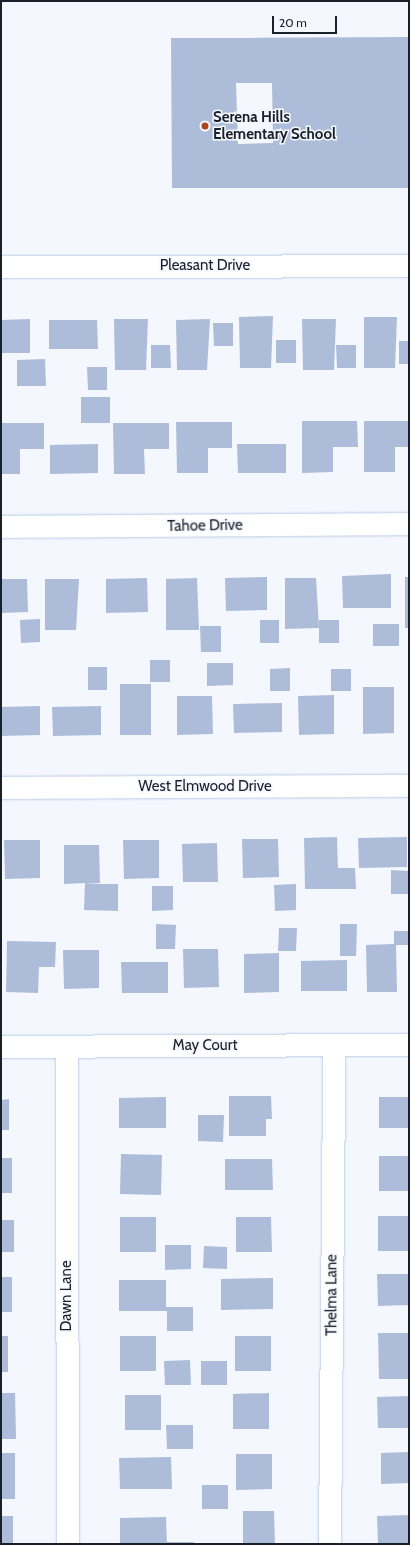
<!DOCTYPE html>
<style>
body{margin:0}
#map{position:relative;width:410px;height:1545px;overflow:hidden;background:#f4f7fd;font-family:Cabin,sans-serif}
div>[style]{position:absolute}
.building>*{inset:0;background:#adbdd9}
.roads{filter:drop-shadow(0 0 1px #bbcce8) drop-shadow(0 0 1px #bbcce8)}
.minor>*{height:22px;margin:-11px;padding:0 11px;transform-origin:11px;border-radius:11px;background:#fff}
.dots>*{width:11px;height:11px;translate:-50% -50%;box-sizing:border-box;border:2px solid #f4f7fd;border-radius:50%}
span{translate:-50% -50%;white-space:nowrap;text-align:center;line-height:1.15;-webkit-text-stroke:3px #f4f7fd;paint-order:stroke}
.poi-label{font-size:15px;color:#1a202a;font-weight:700}
.left{translate:0 -50%;text-align:left}
.street-label{font-size:15px;color:#1a202a}
.frame{position:absolute;inset:0;border:2px solid #1a202a;pointer-events:none}
.scale{position:absolute;left:272px;top:16px;width:65px;height:18px;box-sizing:border-box;border:2px solid #1a202a;border-top:0;padding-left:5px;font-size:12px;line-height:14px;white-space:nowrap;color:#1a202a;-webkit-text-stroke:3px #f4f7fd;paint-order:stroke}
</style>
<div id="map">
<div class="building">
<div style="clip-path:polygon(evenodd,409px 37px,409px 188px,172px 188px,171px 38px,409px 37px,236px 83px,272px 83px,273px 143px,238px 144px,236px 83px)"></div>
<div style="clip-path:polygon(273px 316px,271px 368px,240px 368px,239px 317px)"></div>
<div style="clip-path:polygon(364px 317px,397px 317px,395px 368px,364px 368px)"></div>
<div style="clip-path:polygon(30px 319px,30px 353px,1px 353px,1px 320px)"></div>
<div style="clip-path:polygon(114px 319px,148px 319px,146px 370px,115px 370px)"></div>
<div style="clip-path:polygon(210px 319px,207px 370px,177px 370px,176px 320px)"></div>
<div style="clip-path:polygon(302px 319px,336px 319px,334px 370px,303px 370px)"></div>
<div style="clip-path:polygon(49px 320px,97px 320px,98px 349px,49px 349px)"></div>
<div style="clip-path:polygon(213px 323px,233px 323px,233px 346px,214px 346px)"></div>
<div style="clip-path:polygon(276px 340px,296px 340px,296px 363px,276px 363px)"></div>
<div style="clip-path:polygon(399px 341px,409px 341px,409px 364px,399px 364px)"></div>
<div style="clip-path:polygon(151px 345px,170px 345px,171px 368px,151px 368px)"></div>
<div style="clip-path:polygon(336px 345px,356px 345px,356px 368px,337px 368px)"></div>
<div style="clip-path:polygon(45px 359px,46px 386px,17px 386px,17px 360px)"></div>
<div style="clip-path:polygon(87px 367px,107px 367px,107px 390px,88px 390px)"></div>
<div style="clip-path:polygon(81px 397px,110px 397px,110px 423px,81px 423px)"></div>
<div style="clip-path:polygon(302px 421px,357px 421px,358px 447px,333px 447px,333px 472px,302px 473px)"></div>
<div style="clip-path:polygon(364px 421px,409px 421px,409px 447px,395px 447px,395px 472px,364px 472px)"></div>
<div style="clip-path:polygon(176px 422px,232px 422px,232px 448px,208px 448px,208px 473px,177px 473px)"></div>
<div style="clip-path:polygon(1px 423px,44px 423px,44px 449px,20px 449px,20px 474px,1px 474px)"></div>
<div style="clip-path:polygon(113px 423px,169px 423px,169px 449px,144px 449px,145px 474px,114px 474px)"></div>
<div style="clip-path:polygon(98px 444px,98px 473px,50px 474px,50px 445px)"></div>
<div style="clip-path:polygon(237px 444px,286px 444px,286px 473px,238px 473px)"></div>
<div style="clip-path:polygon(391px 574px,391px 608px,343px 608px,342px 576px)"></div>
<div style="clip-path:polygon(267px 577px,267px 610px,226px 611px,225px 578px)"></div>
<div style="clip-path:polygon(405px 577px,409px 577px,409px 628px,405px 628px)"></div>
<div style="clip-path:polygon(147px 578px,148px 612px,106px 613px,106px 579px)"></div>
<div style="clip-path:polygon(197px 578px,199px 630px,166px 630px,166px 579px)"></div>
<div style="clip-path:polygon(285px 578px,316px 578px,319px 628px,285px 629px)"></div>
<div style="clip-path:polygon(1px 579px,27px 579px,28px 612px,1px 613px)"></div>
<div style="clip-path:polygon(45px 579px,79px 579px,76px 630px,45px 630px)"></div>
<div style="clip-path:polygon(40px 619px,40px 642px,21px 643px,20px 620px)"></div>
<div style="clip-path:polygon(260px 620px,279px 620px,279px 643px,260px 643px)"></div>
<div style="clip-path:polygon(319px 620px,339px 620px,339px 643px,319px 643px)"></div>
<div style="clip-path:polygon(373px 624px,399px 624px,399px 646px,373px 646px)"></div>
<div style="clip-path:polygon(200px 626px,221px 626px,221px 652px,201px 652px)"></div>
<div style="clip-path:polygon(150px 660px,170px 660px,170px 682px,150px 682px)"></div>
<div style="clip-path:polygon(207px 663px,233px 663px,233px 685px,207px 686px)"></div>
<div style="clip-path:polygon(88px 667px,107px 667px,107px 690px,88px 690px)"></div>
<div style="clip-path:polygon(290px 668px,290px 691px,270px 691px,270px 669px)"></div>
<div style="clip-path:polygon(331px 669px,351px 669px,351px 691px,331px 691px)"></div>
<div style="clip-path:polygon(120px 684px,151px 684px,151px 735px,120px 735px)"></div>
<div style="clip-path:polygon(363px 687px,394px 687px,394px 733px,363px 734px)"></div>
<div style="clip-path:polygon(334px 695px,334px 734px,299px 735px,298px 696px)"></div>
<div style="clip-path:polygon(177px 696px,212px 696px,213px 734px,177px 735px)"></div>
<div style="clip-path:polygon(282px 703px,282px 732px,234px 733px,233px 704px)"></div>
<div style="clip-path:polygon(40px 706px,40px 735px,1px 736px,1px 707px)"></div>
<div style="clip-path:polygon(101px 706px,101px 735px,53px 736px,52px 707px)"></div>
<div style="clip-path:polygon(337px 837px,338px 868px,355px 868px,356px 889px,305px 889px,304px 838px)"></div>
<div style="clip-path:polygon(407px 837px,407px 867px,359px 868px,358px 838px)"></div>
<div style="clip-path:polygon(242px 839px,278px 839px,279px 877px,243px 878px)"></div>
<div style="clip-path:polygon(4px 840px,40px 840px,40px 878px,5px 879px)"></div>
<div style="clip-path:polygon(123px 840px,159px 840px,159px 878px,124px 879px)"></div>
<div style="clip-path:polygon(217px 843px,218px 882px,183px 882px,182px 844px)"></div>
<div style="clip-path:polygon(64px 845px,99px 845px,100px 883px,86px 884px,118px 884px,118px 911px,84px 910px,85px 883px,64px 884px)"></div>
<div style="clip-path:polygon(391px 870px,409px 871px,409px 894px,391px 894px)"></div>
<div style="clip-path:polygon(296px 884px,296px 910px,275px 911px,274px 885px)"></div>
<div style="clip-path:polygon(152px 886px,173px 886px,173px 910px,152px 911px)"></div>
<div style="clip-path:polygon(156px 924px,176px 925px,175px 949px,156px 949px)"></div>
<div style="clip-path:polygon(340px 924px,357px 924px,356px 956px,340px 956px)"></div>
<div style="clip-path:polygon(279px 928px,297px 928px,296px 951px,278px 951px)"></div>
<div style="clip-path:polygon(394px 931px,409px 931px,409px 945px,396px 945px,397px 992px,367px 992px,366px 945px,394px 944px)"></div>
<div style="clip-path:polygon(7px 941px,56px 942px,55px 967px,39px 967px,38px 993px,6px 992px)"></div>
<div style="clip-path:polygon(183px 949px,218px 949px,219px 987px,184px 988px)"></div>
<div style="clip-path:polygon(63px 950px,99px 950px,99px 988px,64px 989px)"></div>
<div style="clip-path:polygon(279px 953px,279px 992px,244px 993px,244px 954px)"></div>
<div style="clip-path:polygon(347px 960px,347px 991px,301px 991px,301px 961px)"></div>
<div style="clip-path:polygon(121px 962px,168px 962px,168px 993px,122px 993px)"></div>
<div style="clip-path:polygon(229px 1096px,271px 1096px,272px 1119px,266px 1119px,266px 1136px,229px 1136px)"></div>
<div style="clip-path:polygon(166px 1097px,166px 1128px,119px 1128px,119px 1098px)"></div>
<div style="clip-path:polygon(379px 1097px,409px 1097px,409px 1128px,379px 1128px)"></div>
<div style="clip-path:polygon(9px 1099px,9px 1130px,1px 1130px,1px 1100px)"></div>
<div style="clip-path:polygon(198px 1115px,224px 1115px,223px 1142px,198px 1141px)"></div>
<div style="clip-path:polygon(121px 1154px,162px 1155px,161px 1195px,120px 1194px)"></div>
<div style="clip-path:polygon(379px 1156px,409px 1156px,409px 1191px,379px 1191px)"></div>
<div style="clip-path:polygon(1px 1158px,12px 1158px,12px 1193px,1px 1193px)"></div>
<div style="clip-path:polygon(225px 1159px,272px 1159px,273px 1190px,225px 1190px)"></div>
<div style="clip-path:polygon(378px 1216px,409px 1216px,409px 1251px,378px 1251px)"></div>
<div style="clip-path:polygon(120px 1217px,156px 1217px,156px 1252px,120px 1252px)"></div>
<div style="clip-path:polygon(236px 1217px,271px 1217px,272px 1252px,236px 1252px)"></div>
<div style="clip-path:polygon(1px 1220px,14px 1220px,14px 1252px,1px 1252px)"></div>
<div style="clip-path:polygon(165px 1245px,191px 1245px,191px 1269px,165px 1270px)"></div>
<div style="clip-path:polygon(204px 1246px,227px 1247px,227px 1269px,203px 1268px)"></div>
<div style="clip-path:polygon(377px 1274px,409px 1274px,409px 1305px,378px 1306px)"></div>
<div style="clip-path:polygon(1px 1277px,12px 1277px,12px 1312px,1px 1312px)"></div>
<div style="clip-path:polygon(273px 1278px,273px 1309px,221px 1310px,221px 1279px)"></div>
<div style="clip-path:polygon(119px 1280px,166px 1280px,166px 1307px,193px 1307px,193px 1331px,167px 1331px,167px 1311px,119px 1311px)"></div>
<div style="clip-path:polygon(378px 1333px,409px 1333px,409px 1379px,379px 1379px)"></div>
<div style="clip-path:polygon(1px 1336px,8px 1336px,8px 1372px,1px 1372px)"></div>
<div style="clip-path:polygon(120px 1336px,156px 1336px,156px 1371px,120px 1371px)"></div>
<div style="clip-path:polygon(235px 1336px,271px 1336px,271px 1371px,235px 1371px)"></div>
<div style="clip-path:polygon(190px 1360px,191px 1385px,165px 1385px,164px 1361px)"></div>
<div style="clip-path:polygon(201px 1361px,227px 1361px,227px 1385px,201px 1385px)"></div>
<div style="clip-path:polygon(1px 1393px,15px 1393px,16px 1439px,1px 1439px)"></div>
<div style="clip-path:polygon(269px 1393px,269px 1429px,233px 1429px,233px 1394px)"></div>
<div style="clip-path:polygon(125px 1395px,161px 1395px,161px 1430px,125px 1430px)"></div>
<div style="clip-path:polygon(409px 1396px,409px 1428px,378px 1428px,377px 1397px)"></div>
<div style="clip-path:polygon(166px 1425px,193px 1425px,193px 1449px,167px 1449px)"></div>
<div style="clip-path:polygon(409px 1452px,409px 1483px,381px 1484px,381px 1453px)"></div>
<div style="clip-path:polygon(1px 1453px,15px 1453px,15px 1499px,1px 1499px)"></div>
<div style="clip-path:polygon(236px 1454px,272px 1454px,272px 1489px,236px 1490px)"></div>
<div style="clip-path:polygon(171px 1457px,172px 1489px,120px 1489px,119px 1458px)"></div>
<div style="clip-path:polygon(202px 1485px,228px 1485px,228px 1509px,202px 1509px)"></div>
<div style="clip-path:polygon(243px 1511px,274px 1511px,275px 1544px,243px 1544px)"></div>
<div style="clip-path:polygon(409px 1515px,409px 1544px,378px 1544px,377px 1516px)"></div>
<div style="clip-path:polygon(1px 1516px,13px 1516px,13px 1544px,1px 1544px)"></div>
<div style="clip-path:polygon(166px 1517px,167px 1544px,120px 1544px,120px 1518px)"></div>
<div style="clip-path:polygon(167px 1542px,194px 1542px,194px 1544px,167px 1544px)"></div>
</div>
<div class="roads">
<div class="minor">
<div style="left:1px;top:267px;width:408px;rotate:-0.1deg"></div>
<div style="left:1px;top:527px;width:408px;rotate:-0.4deg"></div>
<div style="left:1px;top:788px;width:408px;rotate:-0.3deg"></div>
<div style="left:1px;top:1047px;width:408px;rotate:-0.3deg"></div>
<div style="left:67px;top:1047px;width:497px;rotate:89.9deg"></div>
<div style="left:330px;top:1544px;width:499px;rotate:-89.5deg"></div>
</div>
</div>
<div class="dots">
<div style="left:205px;top:126px;background:#ab451d"></div>
</div>
<div class="poi-label">
<span class="left" style="left:213px;top:126px">Serena Hills<br>Elementary School</span>
</div>
<div class="street-label">
<span style="left:205px;top:266px">Pleasant Drive</span>
<span style="left:205px;top:526px;rotate:-1deg">Tahoe Drive</span>
<span style="left:205px;top:787px">West Elmwood Drive</span>
<span style="left:205px;top:1046px">May Court</span>
<span style="left:332px;top:1295px;rotate:-90deg">Thelma Lane</span>
<span style="left:67px;top:1296px;rotate:-90deg">Dawn Lane</span>
</div>
<div class="frame"></div>
<div class="scale">20 m</div>
</div>
